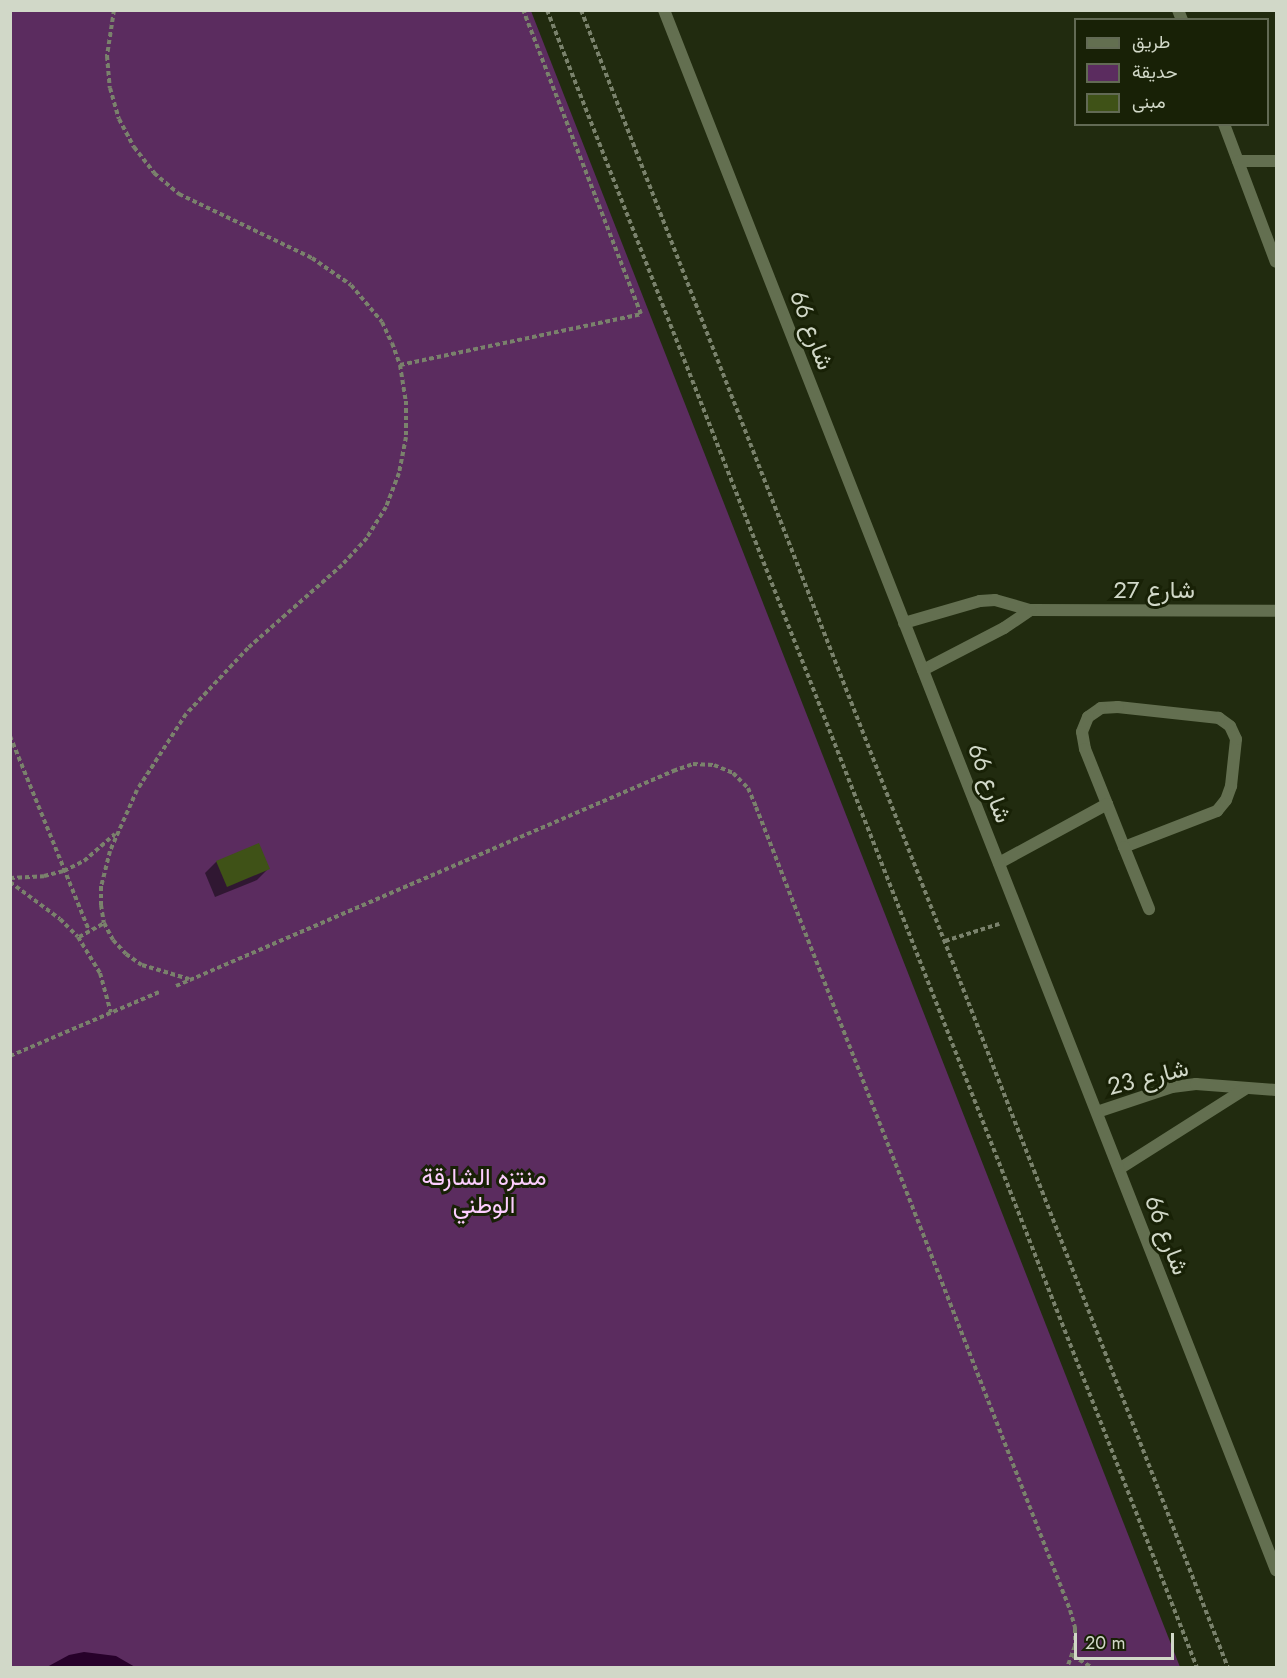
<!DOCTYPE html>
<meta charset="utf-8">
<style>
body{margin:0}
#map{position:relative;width:1287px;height:1678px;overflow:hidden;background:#212b0f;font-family:Jost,Vazirmatn,sans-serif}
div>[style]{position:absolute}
.green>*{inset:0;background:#5b2c5f}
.water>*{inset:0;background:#27012a}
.shadow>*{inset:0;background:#0007}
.building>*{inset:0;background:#3f5217}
.path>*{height:4px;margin-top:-2px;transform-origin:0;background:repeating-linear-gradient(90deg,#7a826c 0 4.5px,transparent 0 7.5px)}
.service>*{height:12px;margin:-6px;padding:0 6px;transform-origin:6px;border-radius:6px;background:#636f50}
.minor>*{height:12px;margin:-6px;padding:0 6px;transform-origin:6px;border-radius:6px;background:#636f50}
.tertiary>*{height:12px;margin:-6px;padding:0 6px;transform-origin:6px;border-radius:6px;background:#636f50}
span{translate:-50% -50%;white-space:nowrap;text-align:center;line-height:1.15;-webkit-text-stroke:6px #182106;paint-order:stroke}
.street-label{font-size:24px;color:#d1d8c8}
.park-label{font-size:24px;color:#fdceff}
.frame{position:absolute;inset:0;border:12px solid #d1d8c8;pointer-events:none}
.legend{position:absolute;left:1074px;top:18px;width:195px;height:108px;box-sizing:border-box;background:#182106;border:2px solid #626a54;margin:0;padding:8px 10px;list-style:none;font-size:18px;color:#d1d8c8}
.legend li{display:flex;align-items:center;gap:12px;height:30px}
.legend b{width:30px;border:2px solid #626a54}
.scale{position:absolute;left:1074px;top:1633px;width:100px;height:27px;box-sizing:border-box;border:3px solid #d1d8c8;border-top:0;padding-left:8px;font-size:18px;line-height:21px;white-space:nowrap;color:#d1d8c8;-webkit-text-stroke:4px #182106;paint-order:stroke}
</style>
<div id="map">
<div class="green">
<div style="clip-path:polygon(11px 11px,531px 11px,1180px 1667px,11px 1668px)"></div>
</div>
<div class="water">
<div style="clip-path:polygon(84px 1652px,116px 1656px,135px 1667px,47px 1667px,69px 1655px)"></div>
</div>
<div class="shadow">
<div style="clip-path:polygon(259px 845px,268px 869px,257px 880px,215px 897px,205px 873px,216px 862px)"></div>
</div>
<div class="building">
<div style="clip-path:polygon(259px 843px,270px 869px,227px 887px,216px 861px)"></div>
</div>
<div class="path">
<div style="left:114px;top:10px;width:47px;rotate:98.7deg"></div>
<div style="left:107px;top:56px;width:32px;rotate:85deg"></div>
<div style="left:110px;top:88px;width:32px;rotate:74deg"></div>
<div style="left:119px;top:119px;width:32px;rotate:62deg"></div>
<div style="left:134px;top:147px;width:33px;rotate:52deg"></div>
<div style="left:154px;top:173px;width:33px;rotate:40deg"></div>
<div style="left:179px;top:194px;width:148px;rotate:25.7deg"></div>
<div style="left:312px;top:258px;width:47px;rotate:34.7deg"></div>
<div style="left:351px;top:285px;width:48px;rotate:50deg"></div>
<div style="left:382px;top:322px;width:23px;rotate:65deg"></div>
<div style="left:392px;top:343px;width:23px;rotate:70deg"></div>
<div style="left:400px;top:365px;width:36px;rotate:81deg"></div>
<div style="left:406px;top:401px;width:36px;rotate:90deg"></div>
<div style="left:406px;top:437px;width:37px;rotate:101deg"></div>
<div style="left:399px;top:473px;width:36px;rotate:111deg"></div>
<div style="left:386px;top:507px;width:36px;rotate:122deg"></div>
<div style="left:367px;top:538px;width:37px;rotate:133deg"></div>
<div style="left:342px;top:565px;width:125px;rotate:138.6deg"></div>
<div style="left:248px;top:648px;width:91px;rotate:133.2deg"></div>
<div style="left:186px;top:714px;width:90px;rotate:122.8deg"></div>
<div style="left:137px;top:790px;width:67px;rotate:113.9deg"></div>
<div style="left:110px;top:851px;width:36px;rotate:104deg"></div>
<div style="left:101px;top:886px;width:19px;rotate:90deg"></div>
<div style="left:101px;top:905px;width:18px;rotate:81deg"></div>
<div style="left:104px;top:923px;width:19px;rotate:62deg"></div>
<div style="left:113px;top:940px;width:19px;rotate:47deg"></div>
<div style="left:126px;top:954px;width:19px;rotate:35deg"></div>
<div style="left:142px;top:965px;width:49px;rotate:16.6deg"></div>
<div style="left:547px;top:10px;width:1781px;rotate:68.59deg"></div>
<div style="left:581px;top:10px;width:1780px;rotate:68.68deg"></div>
<div style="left:400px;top:365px;width:246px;rotate:-11.9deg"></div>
<div style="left:641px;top:314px;width:326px;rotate:-111.2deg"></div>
<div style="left:10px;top:736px;width:210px;rotate:67.9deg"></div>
<div style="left:10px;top:878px;width:34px;rotate:-3deg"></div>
<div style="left:44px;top:876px;width:21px;rotate:-14deg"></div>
<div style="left:64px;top:871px;width:22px;rotate:-27deg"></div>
<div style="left:84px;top:861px;width:41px;rotate:-41.1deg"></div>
<div style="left:10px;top:882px;width:62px;rotate:36.5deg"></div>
<div style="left:60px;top:919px;width:25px;rotate:45deg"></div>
<div style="left:78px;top:937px;width:42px;rotate:58.6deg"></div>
<div style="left:100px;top:973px;width:41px;rotate:74.6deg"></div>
<div style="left:79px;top:937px;width:29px;rotate:-29deg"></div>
<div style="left:945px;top:941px;width:57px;rotate:-17.5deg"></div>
<div style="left:176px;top:986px;width:542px;rotate:-23.39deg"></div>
<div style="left:673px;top:771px;width:21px;rotate:-19deg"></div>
<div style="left:693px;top:764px;width:21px;rotate:3deg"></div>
<div style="left:714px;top:765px;width:21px;rotate:23deg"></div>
<div style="left:733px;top:773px;width:21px;rotate:45deg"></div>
<div style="left:748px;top:788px;width:21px;rotate:67deg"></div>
<div style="left:756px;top:807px;width:862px;rotate:68.64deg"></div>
<div style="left:1070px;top:1610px;width:19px;rotate:74deg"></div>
<div style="left:1075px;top:1628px;width:18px;rotate:90deg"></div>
<div style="left:1075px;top:1646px;width:23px;rotate:110deg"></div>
<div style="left:10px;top:1056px;width:162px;rotate:-23.2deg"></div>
<div style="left:1073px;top:1656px;width:23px;rotate:31deg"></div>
</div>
<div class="service">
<div style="left:1124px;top:847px;width:100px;rotate:-21.2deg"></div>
<div style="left:1217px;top:811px;width:14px;rotate:-51deg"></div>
<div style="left:1226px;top:800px;width:15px;rotate:-70deg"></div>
<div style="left:1231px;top:786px;width:47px;rotate:-83.9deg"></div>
<div style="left:1236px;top:739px;width:14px;rotate:-115deg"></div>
<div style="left:1230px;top:726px;width:14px;rotate:-144deg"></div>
<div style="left:1219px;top:718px;width:102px;rotate:-173.8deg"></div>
<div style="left:1118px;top:707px;width:17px;rotate:177deg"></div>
<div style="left:1101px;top:708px;width:16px;rotate:145deg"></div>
<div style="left:1088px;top:717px;width:16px;rotate:112deg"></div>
<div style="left:1082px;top:732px;width:17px;rotate:80deg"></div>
<div style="left:1085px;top:749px;width:59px;rotate:68.2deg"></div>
<div style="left:1107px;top:804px;width:46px;rotate:68.4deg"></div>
<div style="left:1124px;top:847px;width:67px;rotate:68deg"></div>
<div style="left:999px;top:863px;width:123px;rotate:-28.6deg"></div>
</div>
<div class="minor">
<div style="left:1178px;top:10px;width:11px;rotate:68deg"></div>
<div style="left:1224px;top:124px;width:147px;rotate:69.4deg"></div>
<div style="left:1238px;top:161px;width:38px"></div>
<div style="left:904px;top:623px;width:79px;rotate:-16.1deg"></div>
<div style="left:980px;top:601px;width:15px;rotate:-4deg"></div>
<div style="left:995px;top:600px;width:37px;rotate:16deg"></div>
<div style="left:1031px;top:610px;width:245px;rotate:0.2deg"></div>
<div style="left:923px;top:670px;width:91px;rotate:-27.4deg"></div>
<div style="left:1004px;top:628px;width:32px;rotate:-34deg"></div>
<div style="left:1097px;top:1112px;width:79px;rotate:-18.4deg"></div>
<div style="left:1172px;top:1087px;width:24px;rotate:-7deg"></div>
<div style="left:1196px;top:1084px;width:80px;rotate:4.3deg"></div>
<div style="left:1119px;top:1169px;width:149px;rotate:-32.4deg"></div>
</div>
<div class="tertiary">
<div style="left:664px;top:10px;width:1676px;rotate:68.58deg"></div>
</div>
<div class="street-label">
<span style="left:812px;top:330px;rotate:69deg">شارع 66</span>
<span style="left:1154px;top:590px">شارع 27</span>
<span style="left:990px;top:783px;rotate:69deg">شارع 66</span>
<span style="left:1148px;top:1077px;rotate:-14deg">شارع 23</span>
<span style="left:1167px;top:1235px;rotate:69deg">شارع 66</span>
</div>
<div class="park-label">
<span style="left:484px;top:1191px">منتزه الشارقة<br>الوطني</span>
</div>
<div class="frame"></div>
<ul class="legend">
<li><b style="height:8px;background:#636f50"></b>طريق</li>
<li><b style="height:16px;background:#5b2c5f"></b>حديقة</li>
<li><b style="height:16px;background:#3f5217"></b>مبنى</li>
</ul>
<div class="scale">20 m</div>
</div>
